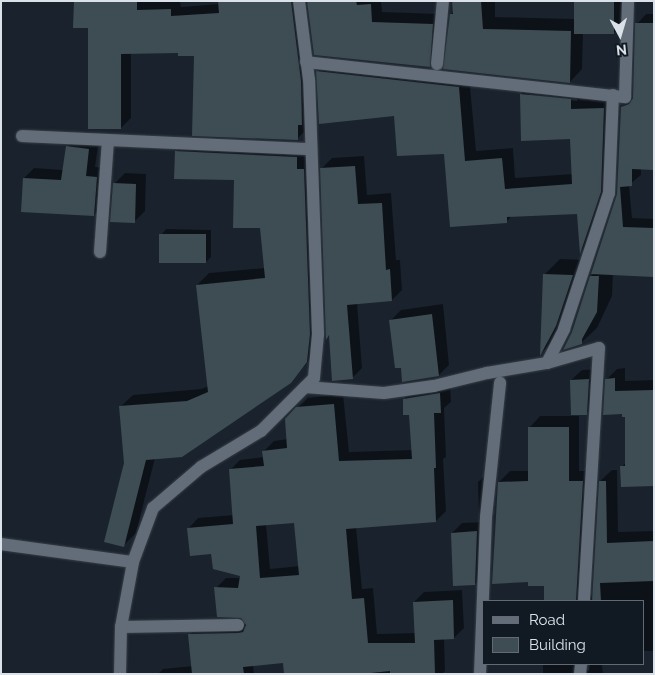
<!DOCTYPE html>
<style>
body{margin:0}
#map{position:relative;width:655px;height:675px;overflow:hidden;background:#1a232d;font-family:Raleway,sans-serif}
div>[style]{position:absolute}
.shadow>*{inset:0;background:#0007}
.building>*{inset:0;background:#3e4d54}
.roads{filter:drop-shadow(0 0 1px #383f48) drop-shadow(0 0 1px #383f48)}
.street>*{height:12px;margin:-6px;padding:0 6px;transform-origin:6px;border-radius:6px;background:#626d79}
span{translate:-50% -50%;white-space:nowrap;text-align:center;line-height:1.15;-webkit-text-stroke:5px #111a23;paint-order:stroke}
.frame{position:absolute;inset:0;border:2px solid #dbe1e8;pointer-events:none}
.legend{position:absolute;left:482px;top:600px;width:162px;height:65px;box-sizing:border-box;background:#111a23;border:1px solid #626a72;margin:0;padding:6px 9px;list-style:none;font-size:15px;color:#dbe1e8}
.legend li{display:flex;align-items:center;gap:10px;height:25px}
.legend b{width:25px;border:1px solid #626a72}
.north{position:absolute;left:595px;top:10px;width:50px;height:50px;-webkit-text-stroke:4px #111a23;paint-order:stroke;rotate:174deg;font-size:14px;font-weight:700;line-height:20px;text-align:center;color:#dbe1e8}
.north::after{content:'';display:block;margin:auto;width:18px;height:22px;background:#dbe1e8;clip-path:polygon(50% 0,100% 100%,50% 72%,0 100%)}
</style>
<div id="map">
<div class="shadow">
<div style="clip-path:polygon(76px 1px,180px 1px,181px 7px,219px 4px,219px 1px,302px 1px,307px 129px,297px 139px,196px 54px,179px 52px,131px 53px,131px 118px,121px 128px,89px 27px)"></div>
<div style="clip-path:polygon(308px 1px,381px 1px,382px 12px,442px 14px,439px 56px,429px 66px)"></div>
<div style="clip-path:polygon(453px 1px,495px 1px,495px 17px,575px 19px,575px 1px,625px 1px,624px 22px,614px 33px,583px 33px,582px 69px,570px 82px,451px 14px,454px 12px)"></div>
<div style="clip-path:polygon(646px 14px,654px 14px,654px 169px,641px 168px,641px 175px,629px 185px,632px 218px,654px 219px,654px 276px,613px 274px,612px 296px,597px 328px,581px 343px,573px 332px,591px 276px,595px 273px,618px 194px,622px 107px,634px 97px,637px 24px)"></div>
<div style="clip-path:polygon(evenodd,328px 61px,469px 76px,476px 151px,513px 148px,515px 178px,573px 174px,571px 138px,521px 94px,532px 83px,581px 89px,582px 99px,615px 97px,611px 180px,591px 241px,581px 251px,578px 213px,513px 215px,507px 221px,445px 152px,395px 114px,317px 72px,328px 61px,530px 94px,577px 99px,577px 101px,530px 96px,530px 94px)"></div>
<div style="clip-path:polygon(77px 137px,99px 139px,95px 167px,107px 168px,104px 205px,94px 215px,24px 178px,34px 168px,64px 170px,67px 147px)"></div>
<div style="clip-path:polygon(188px 139px,309px 145px,319px 349px,290px 382px,155px 458px,136px 533px,123px 546px,125px 463px,120px 407px,133px 395px,201px 389px,209px 386px,197px 285px,209px 273px,265px 268px,261px 227px,236px 178px,176px 152px)"></div>
<div style="clip-path:polygon(364px 156px,367px 195px,391px 193px,396px 260px,400px 260px,402px 290px,392px 300px,357px 303px,362px 368px,352px 378px,322px 168px,332px 158px)"></div>
<div style="clip-path:polygon(125px 173px,146px 174px,145px 211px,134px 222px,114px 184px)"></div>
<div style="clip-path:polygon(166px 229px,211px 230px,211px 257px,206px 262px,161px 235px)"></div>
<div style="clip-path:polygon(560px 259px,588px 260px,555px 339px,541px 353px,544px 275px)"></div>
<div style="clip-path:polygon(443px 304px,449px 365px,439px 375px,402px 366px,390px 321px,401px 310px)"></div>
<div style="clip-path:polygon(625px 368px,625px 381px,654px 380px,654px 485px,622px 467px,626px 462px,626px 416px,607px 379px,617px 369px)"></div>
<div style="clip-path:polygon(599px 369px,597px 403px,586px 414px,571px 380px,582px 370px)"></div>
<div style="clip-path:polygon(evenodd,450px 384px,451px 402px,444px 408px,446px 457px,443px 459px,446px 511px,436px 521px,356px 527px,362px 589px,373px 588px,377px 634px,416px 633px,414px 602px,424px 592px,462px 590px,464px 628px,454px 638px,444px 638px,445px 671px,442px 674px,285px 674px,284px 662px,253px 665px,254px 674px,158px 674px,163px 669px,193px 666px,190px 634px,200px 624px,246px 624px,216px 588px,226px 578px,241px 578px,242px 575px,212px 552px,188px 529px,198px 518px,234px 515px,230px 470px,240px 460px,264px 457px,264px 451px,274px 441px,288px 439px,286px 419px,308px 398px,343px 394px,349px 452px,413px 450px,410px 413px,404px 399px,414px 389px,450px 384px,295px 522px,300px 566px,270px 569px,266px 524px,295px 522px)"></div>
<div style="clip-path:polygon(540px 416px,579px 416px,579px 471px,594px 471px,587px 593px,594px 597px,600px 481px,612px 470px,617px 470px,618px 532px,654px 531px,654px 651px,644px 651px,644px 601px,546px 601px,545px 584px,499px 482px,510px 471px,529px 471px,529px 428px)"></div>
<div style="clip-path:polygon(489px 472px,488px 510px,479px 519px,478px 482px)"></div>
<div style="clip-path:polygon(487px 522px,485px 574px,475px 584px,452px 533px,462px 523px)"></div>
<div style="clip-path:polygon(543px 664px,583px 664px,586px 669px,589px 671px,590px 664px,602px 664px,603px 674px,543px 674px)"></div>
</div>
<div class="building">
<div style="clip-path:polygon(74px 1px,137px 1px,137px 10px,171px 9px,171px 16px,219px 13px,218px 1px,291px 1px,301px 81px,302px 125px,298px 125px,298px 140px,192px 136px,194px 56px,178px 56px,178px 53px,121px 54px,121px 129px,88px 129px,88px 28px,73px 28px)"></div>
<div style="clip-path:polygon(307px 1px,356px 1px,357px 5px,371px 4px,372px 22px,433px 24px,430px 67px,314px 55px)"></div>
<div style="clip-path:polygon(452px 1px,481px 1px,483px 29px,571px 31px,570px 83px,443px 69px,450px 14px,453px 14px)"></div>
<div style="clip-path:polygon(574px 1px,614px 1px,614px 34px,574px 34px)"></div>
<div style="clip-path:polygon(635px 23px,653px 23px,654px 170px,632px 169px,632px 186px,620px 187px,623px 227px,654px 228px,654px 277px,591px 274px,617px 194px,621px 107px,629px 104px,633px 98px)"></div>
<div style="clip-path:polygon(316px 71px,459px 87px,465px 161px,502px 158px,505px 189px,572px 184px,570px 139px,521px 141px,520px 94px,571px 99px,571px 109px,604px 108px,601px 192px,580px 254px,577px 214px,507px 217px,507px 223px,450px 227px,444px 154px,397px 156px,394px 116px,319px 124px)"></div>
<div style="clip-path:polygon(66px 146px,89px 149px,86px 176px,97px 177px,94px 216px,21px 212px,23px 178px,61px 180px)"></div>
<div style="clip-path:polygon(175px 151px,297px 157px,297px 169px,304px 169px,310px 334px,307px 362px,291px 383px,182px 457px,146px 460px,124px 547px,104px 542px,124px 463px,119px 406px,187px 401px,208px 392px,196px 285px,265px 278px,260px 228px,233px 228px,234px 180px,174px 179px)"></div>
<div style="clip-path:polygon(355px 166px,358px 204px,382px 203px,386px 270px,390px 269px,392px 301px,347px 305px,353px 379px,332px 381px,329px 335px,326px 340px,320px 168px)"></div>
<div style="clip-path:polygon(113px 183px,136px 184px,135px 223px,110px 222px)"></div>
<div style="clip-path:polygon(159px 234px,206px 234px,206px 263px,159px 263px)"></div>
<div style="clip-path:polygon(543px 274px,573px 275px,556px 326px,540px 356px)"></div>
<div style="clip-path:polygon(590px 276px,599px 276px,597px 312px,582px 339px,582px 344px,563px 350px,572px 332px)"></div>
<div style="clip-path:polygon(432px 314px,439px 376px,402px 382px,401px 368px,395px 368px,389px 320px)"></div>
<div style="clip-path:polygon(615px 378px,615px 391px,654px 390px,654px 486px,621px 487px,620px 466px,625px 466px,625px 417px,622px 417px,622px 414px,603px 415px,605px 379px)"></div>
<div style="clip-path:polygon(589px 379px,587px 415px,571px 415px,570px 380px)"></div>
<div style="clip-path:polygon(evenodd,440px 393px,441px 413px,434px 413px,436px 468px,434px 468px,436px 522px,346px 529px,352px 599px,364px 598px,368px 643px,415px 643px,413px 602px,453px 600px,454px 639px,434px 640px,435px 674px,390px 674px,390px 671px,361px 674px,284px 674px,283px 663px,243px 667px,244px 674px,192px 674px,188px 634px,238px 633px,243px 632px,246px 625px,241px 618px,217px 617px,214px 587px,238px 588px,240px 576px,213px 569px,211px 554px,190px 556px,187px 528px,233px 524px,229px 469px,264px 466px,262px 451px,287px 448px,285px 419px,296px 407px,334px 404px,339px 461px,412px 459px,409px 415px,403px 415px,403px 399px,440px 393px,294px 523px,299px 575px,260px 578px,256px 526px,294px 523px)"></div>
<div style="clip-path:polygon(528px 427px,569px 427px,569px 481px,583px 481px,576px 601px,544px 601px,544px 586px,528px 586px,528px 582px,492px 584px,498px 482px,528px 481px)"></div>
<div style="clip-path:polygon(599px 481px,606px 481px,607px 543px,654px 541px,654px 581px,600px 583px,601px 601px,592px 601px)"></div>
<div style="clip-path:polygon(477px 531px,475px 585px,453px 586px,451px 533px)"></div>
</div>
<div class="roads">
<div class="street">
<div style="left:306px;top:62px;width:321px;rotate:6.3deg"></div>
<div style="left:625px;top:97px;width:96px;rotate:-88.2deg"></div>
<div style="left:437px;top:64px;width:63px;rotate:-84.6deg"></div>
<div style="left:22px;top:136px;width:289px;rotate:2.6deg"></div>
<div style="left:100px;top:252px;width:112px;rotate:-85.9deg"></div>
<div style="left:547px;top:363px;width:54px;rotate:-16.1deg"></div>
<div style="left:599px;top:348px;width:253px;rotate:93.4deg"></div>
<div style="left:305px;top:387px;width:79px;rotate:4.3deg"></div>
<div style="left:384px;top:393px;width:50px;rotate:-8deg"></div>
<div style="left:434px;top:386px;width:55px;rotate:-13.8deg"></div>
<div style="left:487px;top:373px;width:61px;rotate:-9.5deg"></div>
<div style="left:547px;top:363px;width:38px;rotate:-63deg"></div>
<div style="left:564px;top:329px;width:143px;rotate:-71.7deg"></div>
<div style="left:609px;top:193px;width:98px;rotate:-87.7deg"></div>
<div style="left:1px;top:544px;width:133px;rotate:7.8deg"></div>
<div style="left:121px;top:627px;width:117px;rotate:-1deg"></div>
<div style="left:120px;top:674px;width:47px;rotate:-88.8deg"></div>
<div style="left:121px;top:627px;width:66px;rotate:-79.5deg"></div>
<div style="left:133px;top:562px;width:58px;rotate:-69.7deg"></div>
<div style="left:153px;top:508px;width:63px;rotate:-40.5deg"></div>
<div style="left:201px;top:467px;width:70px;rotate:-31deg"></div>
<div style="left:261px;top:431px;width:75px;rotate:-45deg"></div>
<div style="left:314px;top:378px;width:44px;rotate:-84.8deg"></div>
<div style="left:318px;top:334px;width:254px;rotate:-92deg"></div>
<div style="left:309px;top:80px;width:80px;rotate:-97.2deg"></div>
<div style="left:480px;top:674px;width:157px;rotate:-87.8deg"></div>
<div style="left:486px;top:517px;width:135px;rotate:-84deg"></div>
<div style="left:580px;top:674px;width:10px;rotate:-84deg"></div>
</div>
</div>
<div class="frame"></div>
<ul class="legend">
<li><b style="height:6px;background:#626d79"></b>Road</li>
<li><b style="height:14px;background:#3e4d54"></b>Building</li>
</ul>
<div class="north">N</div>
</div>
